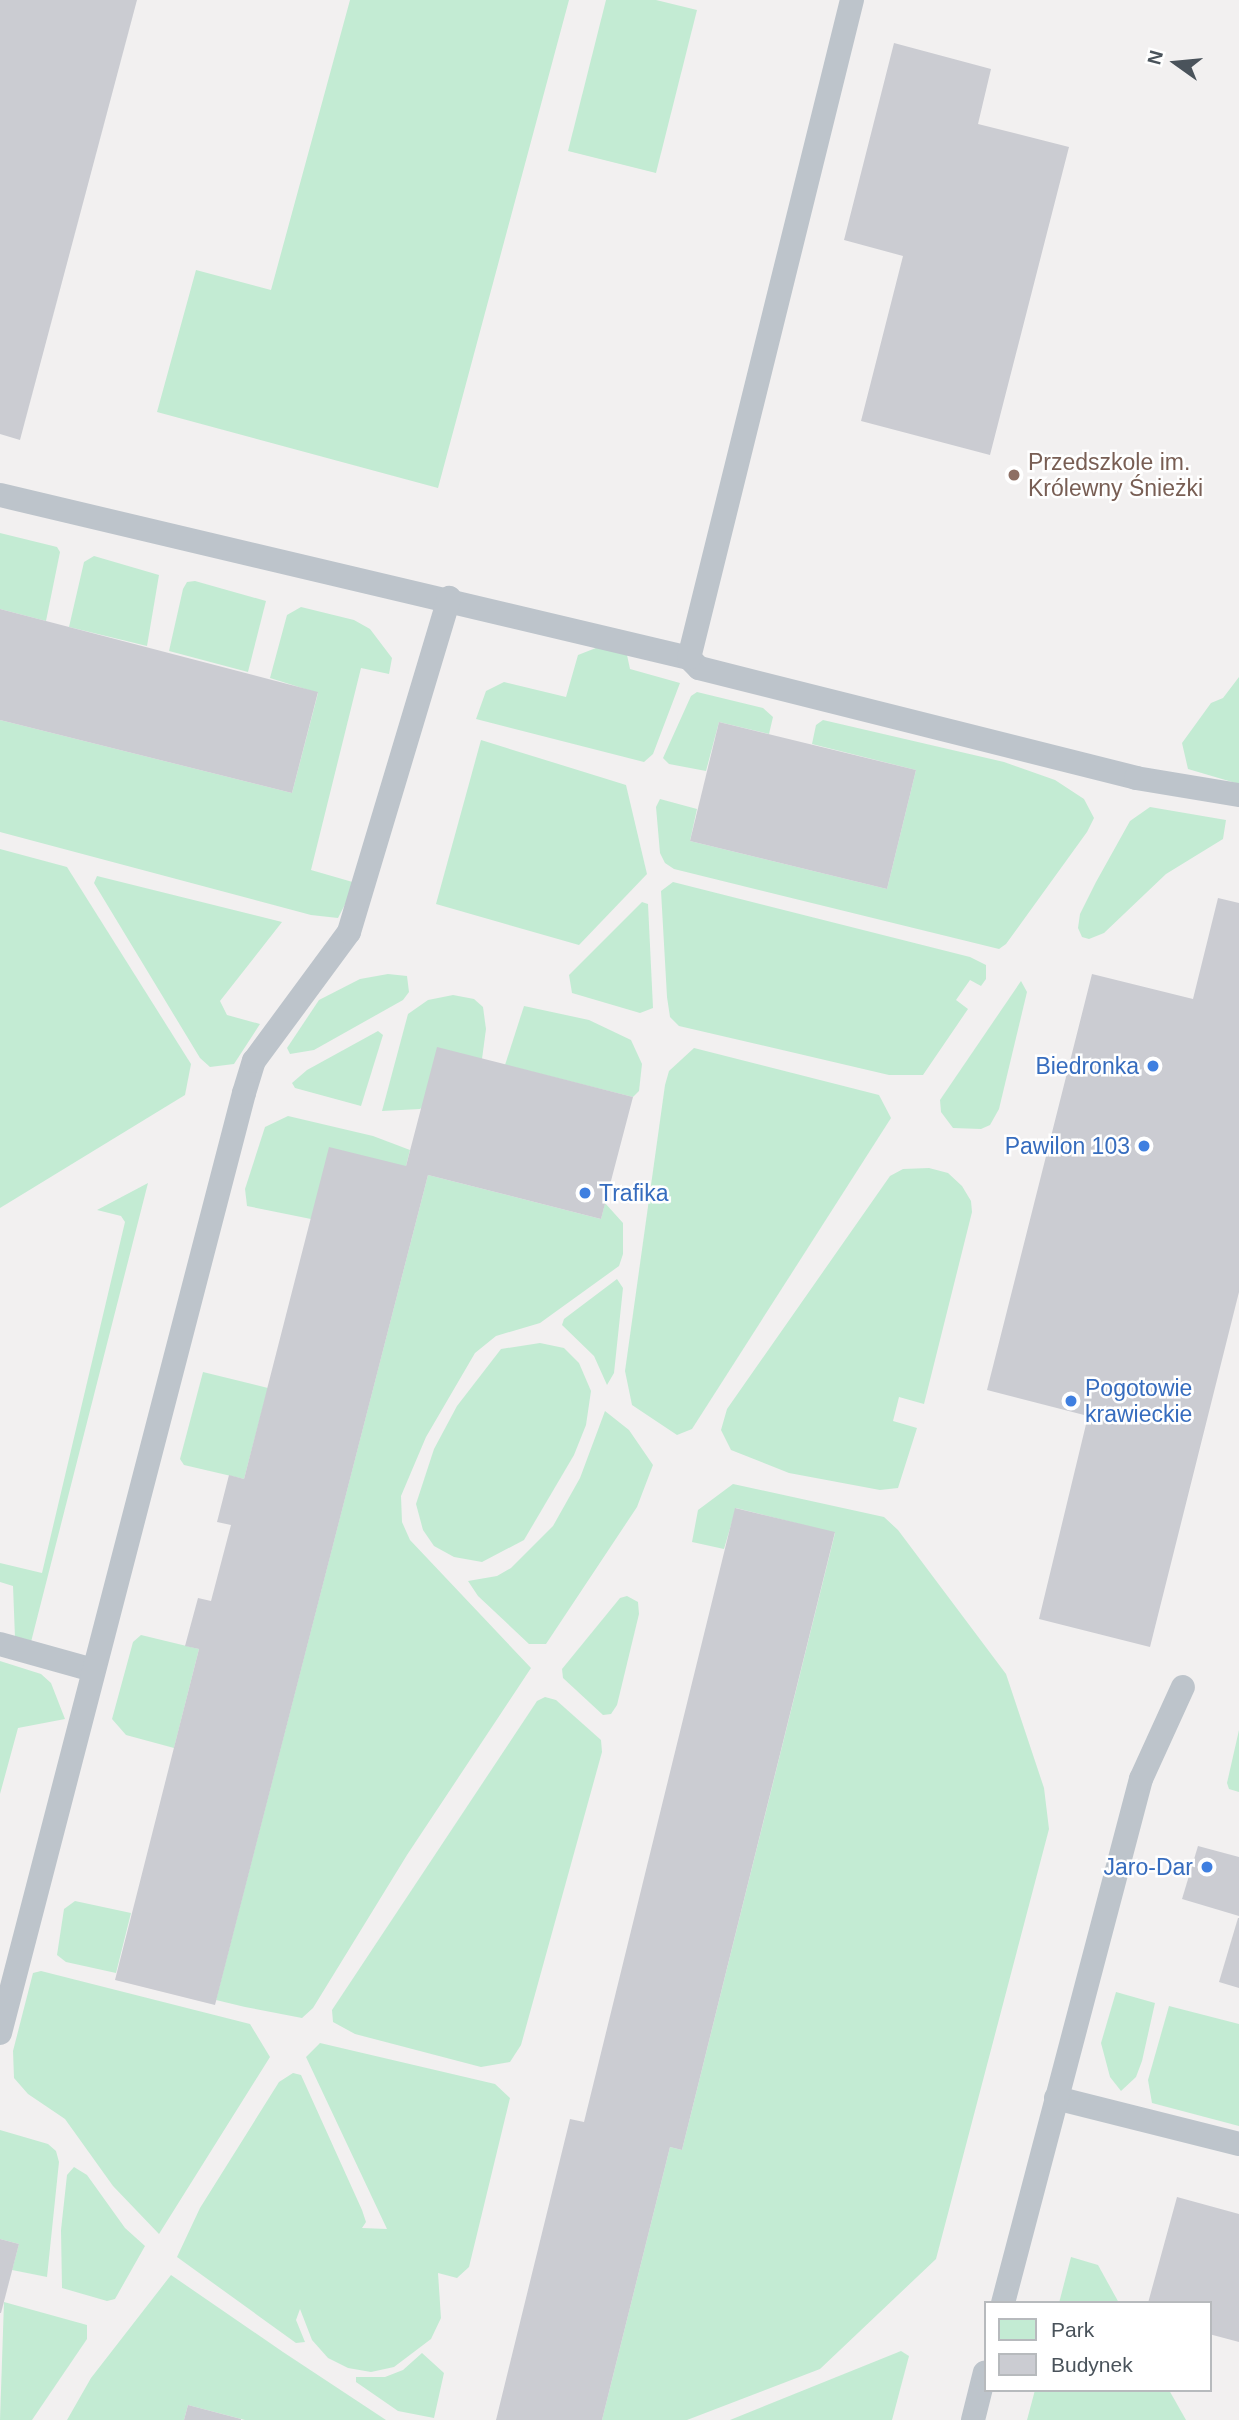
<!DOCTYPE html>
<meta charset="utf-8">
<style>
body{margin:0}
#map{position:relative;width:1239px;height:2420px;overflow:hidden;background:#f2f0f0;font-family:Helvetica,sans-serif}
div>[style]{position:absolute}
.green>*{inset:0;background:#c3ebd3}
.building>*{inset:0;background:#cbccd2}
.service>*{height:24px;margin:-12px;padding:0 12px;transform-origin:12px;border-radius:12px;background:#bdc4cb}
.dots>*{width:19px;height:19px;translate:-50% -50%;box-sizing:border-box;border:4px solid #fff;border-radius:50%}
span{translate:-50% -50%;white-space:nowrap;text-align:center;line-height:1.15;-webkit-text-stroke:5px #fff;paint-order:stroke}
.education-label{font-size:23px;color:#785e54}
.left{translate:0 -50%;text-align:left}
.shop-label{font-size:23px;color:#366cbe}
.right{translate:-100% -50%;text-align:right}
.legend{position:absolute;left:984px;top:2301px;width:228px;height:91px;box-sizing:border-box;background:#fff;border:2px solid #b7babd;margin:0;padding:9px 12px;list-style:none;font-size:21px;color:#4a535b}
.legend li{display:flex;align-items:center;gap:14px;height:35px}
.legend b{width:35px;border:2px solid #b7babd}
.north{position:absolute;left:1141px;top:28px;width:70px;height:70px;-webkit-text-stroke:5px #fff;paint-order:stroke;rotate:285deg;font-size:19px;font-weight:700;line-height:28px;text-align:center;color:#4a535b}
.north::after{content:'';display:block;margin:auto;width:24px;height:32px;background:#4a535b;clip-path:polygon(50% 0,100% 100%,50% 72%,0 100%)}
</style>
<div id="map">
<div class="green">
<div style="clip-path:polygon(350px 0,569px 0,438px 488px,157px 412px,196px 270px,271px 290px)"></div>
<div style="clip-path:polygon(606px 0,656px 0,697px 10px,656px 173px,568px 151px)"></div>
<div style="clip-path:polygon(0 533px,57px 547px,60px 552px,46px 621px,0 609px)"></div>
<div style="clip-path:polygon(94px 556px,159px 575px,147px 646px,69px 627px,84px 562px)"></div>
<div style="clip-path:polygon(195px 581px,266px 601px,248px 672px,169px 651px,183px 589px,187px 582px)"></div>
<div style="clip-path:polygon(301px 607px,354px 620px,370px 629px,392px 658px,389px 674px,361px 668px,311px 870px,356px 883px,338px 918px,311px 915px,0 832px,0 720px,292px 793px,318px 693px,270px 678px,287px 615px)"></div>
<div style="clip-path:polygon(601px 646px,627px 655px,630px 669px,680px 683px,653px 754px,644px 762px,476px 719px,486px 691px,504px 682px,566px 697px,578px 655px)"></div>
<div style="clip-path:polygon(1239px 677px,1239px 784px,1188px 769px,1182px 743px,1211px 703px,1223px 698px)"></div>
<div style="clip-path:polygon(697px 692px,763px 708px,773px 717px,769px 734px,719px 722px,706px 771px,669px 764px,663px 758px,691px 696px)"></div>
<div style="clip-path:polygon(823px 720px,1004px 762px,1055px 780px,1084px 799px,1094px 818px,1087px 832px,1006px 944px,999px 949px,674px 869px,665px 863px,660px 853px,656px 807px,660px 799px,697px 809px,690px 841px,887px 889px,916px 770px,812px 744px,816px 725px)"></div>
<div style="clip-path:polygon(481px 740px,626px 785px,647px 874px,579px 945px,436px 904px)"></div>
<div style="clip-path:polygon(1150px 807px,1226px 820px,1223px 839px,1166px 874px,1104px 933px,1089px 939px,1082px 937px,1078px 928px,1080px 914px,1096px 882px,1130px 821px)"></div>
<div style="clip-path:polygon(0 849px,67px 867px,191px 1064px,185px 1095px,0 1208px)"></div>
<div style="clip-path:polygon(97px 876px,282px 922px,220px 1001px,227px 1015px,260px 1024px,234px 1064px,210px 1067px,200px 1058px,94px 883px)"></div>
<div style="clip-path:polygon(673px 882px,970px 957px,986px 965px,986px 979px,981px 986px,970px 980px,956px 1000px,968px 1009px,923px 1075px,889px 1075px,679px 1026px,670px 1017px,667px 997px,661px 891px)"></div>
<div style="clip-path:polygon(642px 902px,648px 904px,653px 1008px,640px 1013px,572px 993px,569px 975px)"></div>
<div style="clip-path:polygon(388px 974px,407px 976px,409px 992px,403px 1000px,314px 1050px,290px 1054px,287px 1048px,319px 1000px,360px 979px)"></div>
<div style="clip-path:polygon(1021px 981px,1027px 992px,999px 1109px,990px 1125px,981px 1129px,953px 1128px,941px 1112px,940px 1100px)"></div>
<div style="clip-path:polygon(453px 995px,474px 999px,483px 1007px,486px 1029px,482px 1059px,420px 1109px,382px 1111px,408px 1014px,428px 1000px)"></div>
<div style="clip-path:polygon(524px 1006px,589px 1020px,631px 1040px,642px 1064px,639px 1091px,633px 1097px,505px 1065px)"></div>
<div style="clip-path:polygon(378px 1031px,383px 1035px,361px 1106px,295px 1088px,292px 1083px,307px 1070px)"></div>
<div style="clip-path:polygon(694px 1048px,879px 1095px,891px 1118px,692px 1429px,677px 1435px,632px 1405px,625px 1371px,665px 1085px,669px 1071px)"></div>
<div style="clip-path:polygon(288px 1116px,373px 1136px,410px 1150px,406px 1166px,311px 1219px,247px 1206px,245px 1189px,265px 1127px)"></div>
<div style="clip-path:polygon(929px 1168px,948px 1173px,962px 1186px,971px 1201px,972px 1212px,924px 1404px,899px 1397px,893px 1421px,917px 1428px,898px 1488px,880px 1490px,789px 1473px,731px 1450px,721px 1430px,727px 1409px,890px 1176px,903px 1169px)"></div>
<div style="clip-path:polygon(428px 1175px,601px 1219px,605px 1203px,623px 1223px,623px 1254px,619px 1266px,540px 1323px,496px 1336px,475px 1353px,426px 1437px,401px 1496px,402px 1522px,410px 1540px,531px 1668px,407px 1855px,313px 2008px,302px 2018px,245px 2007px,216px 2000px)"></div>
<div style="clip-path:polygon(148px 1183px,31px 1642px,15px 1638px,13px 1586px,0 1582px,0 1563px,42px 1573px,125px 1222px,121px 1216px,97px 1210px)"></div>
<div style="clip-path:polygon(617px 1279px,623px 1288px,614px 1373px,607px 1385px,594px 1356px,562px 1325px,564px 1319px)"></div>
<div style="clip-path:polygon(540px 1343px,564px 1348px,579px 1363px,591px 1391px,586px 1425px,574px 1455px,524px 1540px,482px 1562px,454px 1557px,434px 1546px,423px 1530px,416px 1504px,434px 1449px,457px 1406px,501px 1349px)"></div>
<div style="clip-path:polygon(203px 1372px,268px 1388px,244px 1479px,184px 1465px,180px 1459px)"></div>
<div style="clip-path:polygon(605px 1411px,629px 1430px,653px 1465px,637px 1507px,546px 1644px,529px 1644px,478px 1596px,468px 1581px,497px 1576px,511px 1568px,553px 1526px,580px 1478px)"></div>
<div style="clip-path:polygon(733px 1484px,884px 1517px,898px 1530px,1006px 1674px,1044px 1788px,1049px 1829px,936px 2259px,820px 2369px,687px 2420px,602px 2420px,670px 2147px,682px 2150px,835px 1533px,736px 1508px,724px 1549px,692px 1542px,698px 1510px)"></div>
<div style="clip-path:polygon(627px 1596px,638px 1602px,639px 1614px,617px 1705px,611px 1714px,603px 1715px,563px 1678px,562px 1669px,620px 1598px)"></div>
<div style="clip-path:polygon(141px 1635px,199px 1649px,174px 1748px,126px 1735px,112px 1719px,133px 1642px)"></div>
<div style="clip-path:polygon(0 1661px,41px 1674px,51px 1683px,65px 1719px,18px 1728px,0 1794px)"></div>
<div style="clip-path:polygon(545px 1697px,556px 1700px,601px 1740px,602px 1752px,521px 2045px,510px 2062px,481px 2067px,355px 2034px,333px 2022px,332px 2010px,537px 1701px)"></div>
<div style="clip-path:polygon(1239px 1730px,1239px 1792px,1229px 1789px,1227px 1783px)"></div>
<div style="clip-path:polygon(75px 1901px,131px 1913px,116px 1973px,66px 1962px,57px 1955px,64px 1909px)"></div>
<div style="clip-path:polygon(41px 1971px,250px 2024px,270px 2057px,159px 2234px,113px 2186px,65px 2119px,28px 2094px,14px 2078px,13px 2051px,33px 1973px)"></div>
<div style="clip-path:polygon(1116px 1992px,1155px 2003px,1142px 2061px,1136px 2077px,1121px 2091px,1110px 2077px,1101px 2043px)"></div>
<div style="clip-path:polygon(1169px 2006px,1239px 2024px,1239px 2126px,1152px 2103px,1148px 2080px)"></div>
<div style="clip-path:polygon(320px 2043px,495px 2084px,510px 2098px,469px 2267px,457px 2278px,438px 2273px,441px 2318px,431px 2339px,394px 2367px,371px 2372px,348px 2368px,328px 2358px,312px 2340px,300px 2309px,296px 2320px,305px 2342px,296px 2343px,177px 2257px,200px 2208px,279px 2082px,293px 2073px,301px 2075px,362px 2210px,366px 2222px,362px 2228px,387px 2229px,306px 2057px)"></div>
<div style="clip-path:polygon(0 2130px,48px 2144px,56px 2151px,59px 2162px,47px 2277px,12px 2270px,19px 2244px,0 2239px)"></div>
<div style="clip-path:polygon(74px 2167px,87px 2175px,125px 2228px,145px 2246px,115px 2299px,107px 2301px,62px 2288px,61px 2230px,67px 2175px)"></div>
<div style="clip-path:polygon(1071px 2257px,1098px 2265px,1119px 2303px,1059px 2303px)"></div>
<div style="clip-path:polygon(171px 2275px,283px 2352px,386px 2420px,245px 2420px,188px 2405px,184px 2420px,67px 2420px,91px 2378px)"></div>
<div style="clip-path:polygon(4px 2302px,87px 2325px,87px 2339px,32px 2420px,0 2420px)"></div>
<div style="clip-path:polygon(901px 2351px,909px 2356px,892px 2420px,730px 2420px)"></div>
<div style="clip-path:polygon(422px 2353px,444px 2373px,434px 2418px,398px 2411px,356px 2382px,356px 2377px,385px 2377px,403px 2370px)"></div>
<div style="clip-path:polygon(1035px 2390px,1169px 2390px,1186px 2420px,1027px 2420px)"></div>
</div>
<div class="building">
<div style="clip-path:polygon(0 0,137px 0,20px 440px,0 434px)"></div>
<div style="clip-path:polygon(894px 43px,991px 69px,978px 124px,1069px 147px,990px 455px,861px 421px,903px 256px,844px 240px)"></div>
<div style="clip-path:polygon(0 609px,318px 692px,292px 793px,0 720px)"></div>
<div style="clip-path:polygon(719px 722px,916px 770px,887px 889px,690px 841px)"></div>
<div style="clip-path:polygon(1218px 898px,1239px 903px,1239px 1292px,1150px 1647px,1039px 1619px,1088px 1416px,987px 1390px,1092px 974px,1193px 999px)"></div>
<div style="clip-path:polygon(437px 1047px,633px 1097px,601px 1219px,428px 1175px,215px 2005px,115px 1980px,199px 1649px,185px 1646px,198px 1598px,211px 1601px,231px 1525px,217px 1522px,229px 1475px,244px 1479px,329px 1147px,406px 1166px)"></div>
<div style="clip-path:polygon(735px 1508px,835px 1532px,682px 2150px,670px 2147px,602px 2420px,496px 2420px,570px 2119px,584px 2122px)"></div>
<div style="clip-path:polygon(1198px 1846px,1239px 1857px,1239px 1916px,1182px 1899px)"></div>
<div style="clip-path:polygon(1238px 1918px,1239px 1918px,1239px 1988px,1219px 1982px)"></div>
<div style="clip-path:polygon(1177px 2197px,1239px 2214px,1239px 2342px,1209px 2334px,1209px 2303px,1148px 2303px)"></div>
<div style="clip-path:polygon(0 2239px,19px 2244px,1px 2313px,0 2313px)"></div>
<div style="clip-path:polygon(188px 2405px,241px 2419px,241px 2420px,184px 2420px)"></div>
</div>
<div class="service">
<div style="left:0;top:495px;width:708px;rotate:13.31deg"></div>
<div style="left:689px;top:658px;width:14px;rotate:45deg"></div>
<div style="left:699px;top:668px;width:451px;rotate:14.1deg"></div>
<div style="left:1136px;top:778px;width:104px;rotate:9.4deg"></div>
<div style="left:689px;top:658px;width:678px;rotate:-76.09deg"></div>
<div style="left:0;top:1644px;width:97px;rotate:15.6deg"></div>
<div style="left:0;top:2033px;width:971px;rotate:-75.45deg"></div>
<div style="left:244px;top:1093px;width:34px;rotate:-73deg"></div>
<div style="left:254px;top:1061px;width:160px;rotate:-53.6deg"></div>
<div style="left:349px;top:932px;width:349px;rotate:-73.3deg"></div>
<div style="left:1056px;top:2098px;width:189px;rotate:14.1deg"></div>
<div style="left:1003px;top:2303px;width:542px;rotate:-75.25deg"></div>
<div style="left:1141px;top:1779px;width:101px;rotate:-65.5deg"></div>
<div style="left:973px;top:2420px;width:49px;rotate:-76deg"></div>
</div>
<div class="dots">
<div style="left:1014px;top:475px;background:#8d6e63"></div>
<div style="left:1153px;top:1066px;background:#3f7fe0"></div>
<div style="left:1144px;top:1146px;background:#3f7fe0"></div>
<div style="left:585px;top:1193px;background:#3f7fe0"></div>
<div style="left:1071px;top:1401px;background:#3f7fe0"></div>
<div style="left:1207px;top:1867px;background:#3f7fe0"></div>
</div>
<div class="education-label">
<span class="left" style="left:1028px;top:475px">Przedszkole im.<br>Królewny Śnieżki</span>
</div>
<div class="shop-label">
<span class="right" style="left:1139px;top:1066px">Biedronka</span>
<span class="right" style="left:1130px;top:1146px">Pawilon 103</span>
<span class="left" style="left:599px;top:1193px">Trafika</span>
<span class="left" style="left:1085px;top:1401px">Pogotowie<br>krawieckie</span>
<span class="right" style="left:1193px;top:1867px">Jaro-Dar</span>
</div>
<ul class="legend">
<li><b style="height:19px;background:#c3ebd3"></b>Park</li>
<li><b style="height:19px;background:#cbccd2"></b>Budynek</li>
</ul>
<div class="north">N</div>
</div>
